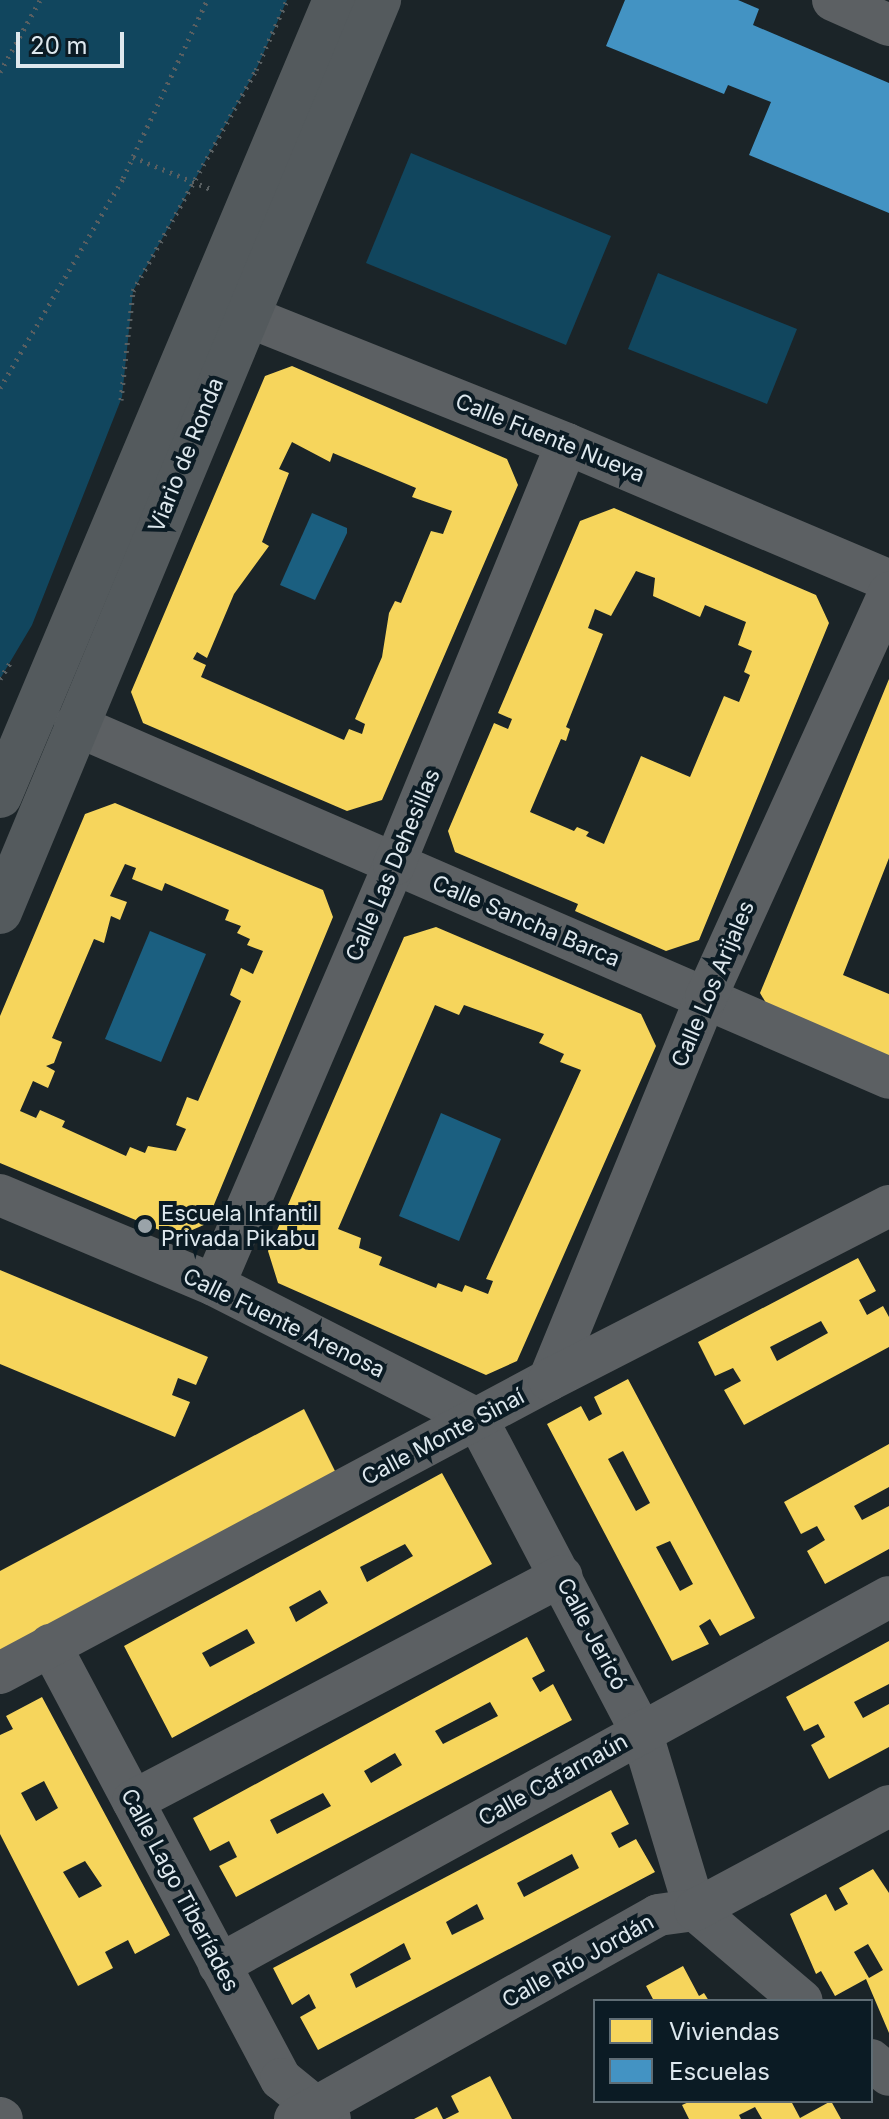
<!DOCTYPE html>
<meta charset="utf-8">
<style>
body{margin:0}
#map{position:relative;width:889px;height:2119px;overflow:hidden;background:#1b2428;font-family:Inter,sans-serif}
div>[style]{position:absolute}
.green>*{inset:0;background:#11465e}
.water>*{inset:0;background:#1b5f80}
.homes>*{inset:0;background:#f6d55c}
.schools>*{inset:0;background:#4393c3}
.path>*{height:5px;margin-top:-2.5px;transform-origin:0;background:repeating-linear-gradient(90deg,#595f61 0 2px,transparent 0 8px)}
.street>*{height:42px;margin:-21px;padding:0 21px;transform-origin:21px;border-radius:21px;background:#5c6063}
.secondary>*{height:44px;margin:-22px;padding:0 22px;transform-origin:22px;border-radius:22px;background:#545a5d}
.dots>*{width:22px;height:22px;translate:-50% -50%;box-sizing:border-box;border:4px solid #0b1b24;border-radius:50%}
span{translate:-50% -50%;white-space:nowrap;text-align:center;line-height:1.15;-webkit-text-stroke:8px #0b1b24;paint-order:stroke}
.street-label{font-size:22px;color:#dee8ee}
.poi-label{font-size:22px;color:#dee8ee}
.left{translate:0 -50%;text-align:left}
.legend{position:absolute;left:593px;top:1999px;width:280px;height:104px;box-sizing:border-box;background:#0b1b24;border:2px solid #5f6d75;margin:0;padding:10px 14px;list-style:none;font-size:24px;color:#dee8ee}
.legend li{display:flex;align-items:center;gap:16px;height:40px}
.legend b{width:40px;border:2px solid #5f6d75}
.scale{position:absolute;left:16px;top:32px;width:108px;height:36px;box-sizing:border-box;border:4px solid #dee8ee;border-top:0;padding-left:10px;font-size:24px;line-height:28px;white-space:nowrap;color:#dee8ee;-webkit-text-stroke:6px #0b1b24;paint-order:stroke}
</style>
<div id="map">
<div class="green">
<div style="clip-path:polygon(0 0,287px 0,256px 70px,133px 291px,122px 397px,32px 625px,0 679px)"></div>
<div style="clip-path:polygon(411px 153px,611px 236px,566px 345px,366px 263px)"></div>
<div style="clip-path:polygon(658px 273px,797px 329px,767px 404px,628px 349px)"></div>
</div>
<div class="water">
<div style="clip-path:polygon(312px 513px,347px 528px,347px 533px,315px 600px,280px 585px)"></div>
<div style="clip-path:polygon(150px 931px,206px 954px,161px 1062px,105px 1039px)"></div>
<div style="clip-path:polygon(441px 1113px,501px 1139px,459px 1241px,399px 1216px)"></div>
</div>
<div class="homes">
<div style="clip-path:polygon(evenodd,292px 366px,507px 459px,518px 485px,382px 800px,347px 811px,143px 723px,131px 692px,265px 376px,292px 366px,292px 442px,330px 462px,333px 453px,416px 488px,412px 497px,452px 511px,443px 534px,431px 531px,401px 603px,395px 601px,389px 613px,382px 657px,355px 719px,365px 724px,362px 734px,349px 729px,344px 740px,201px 677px,206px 665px,193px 659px,197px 652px,207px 658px,234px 594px,269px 546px,262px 542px,289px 473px,279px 469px,292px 442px)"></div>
<div style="clip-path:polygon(evenodd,614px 508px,816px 595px,829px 623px,699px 940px,666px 951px,575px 911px,578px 904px,455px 852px,448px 831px,494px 723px,508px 729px,512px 719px,498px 713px,580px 521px,614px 508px,636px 571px,655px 578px,653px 596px,700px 617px,705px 605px,746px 622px,738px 645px,752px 651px,744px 672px,750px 675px,739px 702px,724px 696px,690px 777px,641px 756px,604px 844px,586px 836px,589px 832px,577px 827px,574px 831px,530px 812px,561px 739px,566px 741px,570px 729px,566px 727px,603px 634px,588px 628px,595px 609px,611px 616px,636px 571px)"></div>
<div style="clip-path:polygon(889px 679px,889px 858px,843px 975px,889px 994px,889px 1072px,775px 1018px,760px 993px)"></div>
<div style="clip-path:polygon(evenodd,115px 803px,323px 890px,333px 917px,206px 1224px,176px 1237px,0 1163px,0 1016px,85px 814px,115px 803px,125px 864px,136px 868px,132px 879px,162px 891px,165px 883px,229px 910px,225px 920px,241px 926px,237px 933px,250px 939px,247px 945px,263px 951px,253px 974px,241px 968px,230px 995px,241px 1001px,198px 1101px,187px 1097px,176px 1125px,186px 1129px,176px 1151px,148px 1146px,145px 1153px,130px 1147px,126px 1156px,62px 1127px,65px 1121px,40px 1110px,36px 1118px,20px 1111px,33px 1081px,48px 1088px,55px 1071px,46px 1066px,54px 1063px,62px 1042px,52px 1038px,94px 939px,104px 943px,111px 916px,120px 920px,127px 902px,110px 896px,125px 864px)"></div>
<div style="clip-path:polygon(evenodd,436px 927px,641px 1014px,656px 1046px,517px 1361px,486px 1375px,278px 1283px,268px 1251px,404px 937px,436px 927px,435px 1005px,459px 1015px,464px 1005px,544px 1034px,539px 1043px,564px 1054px,560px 1062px,581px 1070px,486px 1279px,493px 1281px,488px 1294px,465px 1285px,462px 1292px,438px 1283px,436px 1288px,379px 1265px,382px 1257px,359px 1248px,361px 1238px,338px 1229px,435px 1005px)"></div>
<div style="clip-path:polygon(evenodd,858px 1258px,876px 1291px,859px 1300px,867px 1315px,883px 1306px,889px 1317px,889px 1347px,744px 1425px,724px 1390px,741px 1381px,733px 1368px,715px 1376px,698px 1342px,858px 1258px,821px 1321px,828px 1333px,777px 1361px,770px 1347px,821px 1321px)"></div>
<div style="clip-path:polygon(0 1270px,208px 1357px,196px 1385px,178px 1378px,172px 1395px,190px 1402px,175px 1437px,0 1364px)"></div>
<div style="clip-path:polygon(evenodd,628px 1379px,755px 1618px,720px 1636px,710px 1619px,699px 1626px,709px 1644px,672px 1661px,547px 1424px,581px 1406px,589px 1421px,602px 1414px,594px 1397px,628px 1379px,623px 1451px,650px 1503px,636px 1511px,608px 1459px,623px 1451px,628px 1379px,670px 1541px,693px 1584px,680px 1591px,656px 1547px,670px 1541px)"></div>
<div style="clip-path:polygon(304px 1409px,339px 1479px,0 1657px,0 1571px)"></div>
<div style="clip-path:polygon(889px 1444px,889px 1487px,854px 1506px,862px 1520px,889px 1506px,889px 1549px,825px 1584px,807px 1551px,825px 1540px,817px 1526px,801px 1534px,784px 1502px)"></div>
<div style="clip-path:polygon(evenodd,442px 1473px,492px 1564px,172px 1738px,124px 1646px,442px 1473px,405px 1544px,413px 1556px,367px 1582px,360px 1567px,405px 1544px,442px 1473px,320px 1590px,328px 1603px,296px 1622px,289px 1607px,320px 1590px,442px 1473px,247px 1629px,255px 1643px,210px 1667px,202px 1653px,247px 1629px)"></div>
<div style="clip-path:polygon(evenodd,527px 1637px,545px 1671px,532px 1678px,540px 1692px,553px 1684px,572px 1720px,236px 1897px,219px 1866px,237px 1857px,229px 1841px,210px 1851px,193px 1818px,527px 1637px,490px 1702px,498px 1716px,443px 1744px,435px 1731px,490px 1702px,527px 1637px,395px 1753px,402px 1765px,371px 1783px,364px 1771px,395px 1753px,527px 1637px,323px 1793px,331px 1806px,277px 1834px,270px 1820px,323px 1793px)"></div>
<div style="clip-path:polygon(889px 1641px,889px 1684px,854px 1702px,863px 1718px,889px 1704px,889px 1747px,829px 1779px,811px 1745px,825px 1737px,818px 1724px,804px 1731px,786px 1697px)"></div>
<div style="clip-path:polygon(evenodd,42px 1697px,170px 1935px,135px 1954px,128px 1940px,105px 1952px,113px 1968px,78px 1986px,0 1834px,0 1735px,13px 1729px,6px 1716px,42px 1697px,44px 1781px,58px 1808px,36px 1821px,21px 1793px,44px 1781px,42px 1697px,85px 1861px,102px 1886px,79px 1898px,63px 1872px,85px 1861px)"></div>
<div style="clip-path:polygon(evenodd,611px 1790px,629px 1824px,611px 1833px,619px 1848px,636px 1839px,655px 1872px,318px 2050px,300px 2017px,316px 2008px,309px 1994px,292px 2005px,273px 1968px,611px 1790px,572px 1854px,579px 1868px,524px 1897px,517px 1883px,572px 1854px,611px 1790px,477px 1904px,484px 1919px,452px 1935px,446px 1922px,477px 1904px,611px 1790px,404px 1943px,411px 1959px,356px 1988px,350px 1974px,404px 1943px)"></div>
<div style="clip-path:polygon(evenodd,873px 1869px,889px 1893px,889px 2033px,866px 1979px,835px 1996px,821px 1971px,816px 1974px,790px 1914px,826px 1894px,835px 1911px,848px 1904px,839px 1888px,873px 1869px,868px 1944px,883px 1970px,869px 1978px,854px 1952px,868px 1944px)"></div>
<div style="clip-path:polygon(683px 1966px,699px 1996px,704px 1993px,709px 2001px,654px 2001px,646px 1986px)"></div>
<div style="clip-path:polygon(490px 2076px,512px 2119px,445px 2119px,459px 2112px,451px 2096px)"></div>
<div style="clip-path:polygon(691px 2101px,791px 2101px,800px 2118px,831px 2101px,841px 2119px,762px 2119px,755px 2107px,739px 2115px,741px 2119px,689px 2119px,682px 2105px)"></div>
<div style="clip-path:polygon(437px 2107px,443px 2119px,414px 2119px)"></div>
</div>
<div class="schools">
<div style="clip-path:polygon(625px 0,738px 0,759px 9px,753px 25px,889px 83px,889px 213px,749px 155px,771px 102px,728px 85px,724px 94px,606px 46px)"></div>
</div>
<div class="path">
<div style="left:0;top:72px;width:82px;rotate:-60.9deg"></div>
<div style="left:133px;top:157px;width:87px;rotate:22.4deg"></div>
<div style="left:0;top:388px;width:243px;rotate:-59.6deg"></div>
<div style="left:123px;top:178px;width:197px;rotate:-64.7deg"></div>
<div style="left:121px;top:400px;width:110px;rotate:-83.7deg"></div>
<div style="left:133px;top:291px;width:253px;rotate:-60.9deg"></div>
<div style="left:256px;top:70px;width:77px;rotate:-66.1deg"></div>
<div style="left:0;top:679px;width:19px;rotate:-58deg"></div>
</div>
<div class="street">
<div style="left:833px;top:0;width:61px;rotate:24.1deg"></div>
<div style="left:217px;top:304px;width:377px;rotate:21.8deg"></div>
<div style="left:567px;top:444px;width:350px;rotate:23deg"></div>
<div style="left:75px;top:725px;width:887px;rotate:23.44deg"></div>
<div style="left:0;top:1195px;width:232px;rotate:22.8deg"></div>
<div style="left:214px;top:1285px;width:295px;rotate:27deg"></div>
<div style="left:477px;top:1419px;width:352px;rotate:62.3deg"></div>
<div style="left:641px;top:1731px;width:187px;rotate:73.2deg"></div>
<div style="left:695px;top:1910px;width:140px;rotate:40.4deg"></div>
<div style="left:214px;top:1285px;width:457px;rotate:-66.8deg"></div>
<div style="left:394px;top:865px;width:455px;rotate:-67.7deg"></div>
<div style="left:549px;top:1380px;width:414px;rotate:-67.7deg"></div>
<div style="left:706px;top:997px;width:444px;rotate:-65.6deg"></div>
<div style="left:50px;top:1645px;width:492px;rotate:62deg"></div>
<div style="left:281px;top:2079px;width:63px;rotate:39.2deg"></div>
<div style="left:0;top:1673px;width:622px;rotate:-28.09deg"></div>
<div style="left:549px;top:1380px;width:382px;rotate:-27.1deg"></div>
<div style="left:133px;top:1801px;width:484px;rotate:-27.7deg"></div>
<div style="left:219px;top:1965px;width:764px;rotate:-28.78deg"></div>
<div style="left:871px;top:2060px;width:23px;rotate:40deg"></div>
<div style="left:0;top:2118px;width:2px;rotate:27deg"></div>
<div style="left:295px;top:2119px;width:416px;rotate:-29.3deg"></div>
<div style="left:658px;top:1915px;width:37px;rotate:-8deg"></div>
<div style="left:695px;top:1910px;width:220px;rotate:-28.2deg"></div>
</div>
<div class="secondary">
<div style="left:0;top:796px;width:864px;rotate:-67.18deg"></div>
<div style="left:0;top:912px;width:988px;rotate:-67.43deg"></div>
</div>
<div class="dots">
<div style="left:145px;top:1226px;background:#9aa3a9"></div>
</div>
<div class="street-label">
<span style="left:550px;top:438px;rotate:22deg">Calle Fuente Nueva</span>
<span style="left:186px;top:455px;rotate:-68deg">Viario de Ronda</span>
<span style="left:393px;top:865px;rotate:-67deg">Calle Las Dehesillas</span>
<span style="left:526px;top:921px;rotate:23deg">Calle Sancha Barca</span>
<span style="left:713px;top:984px;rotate:-67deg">Calle Los Arijales</span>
<span style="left:284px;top:1323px;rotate:26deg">Calle Fuente Arenosa</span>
<span style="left:443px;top:1437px;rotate:-28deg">Calle Monte Sinaí</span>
<span style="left:592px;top:1634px;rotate:62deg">Calle Jericó</span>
<span style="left:553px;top:1780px;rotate:-29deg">Calle Cafarnaún</span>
<span style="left:180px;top:1890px;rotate:62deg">Calle Lago Tiberíades</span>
<span style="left:578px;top:1961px;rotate:-29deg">Calle Río Jordán</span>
</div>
<div class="poi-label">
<span class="left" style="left:161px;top:1226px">Escuela Infantil<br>Privada Pikabu</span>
</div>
<ul class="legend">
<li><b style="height:22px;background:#f6d55c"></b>Viviendas</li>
<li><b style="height:22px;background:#4393c3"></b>Escuelas</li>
</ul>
<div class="scale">20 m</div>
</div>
